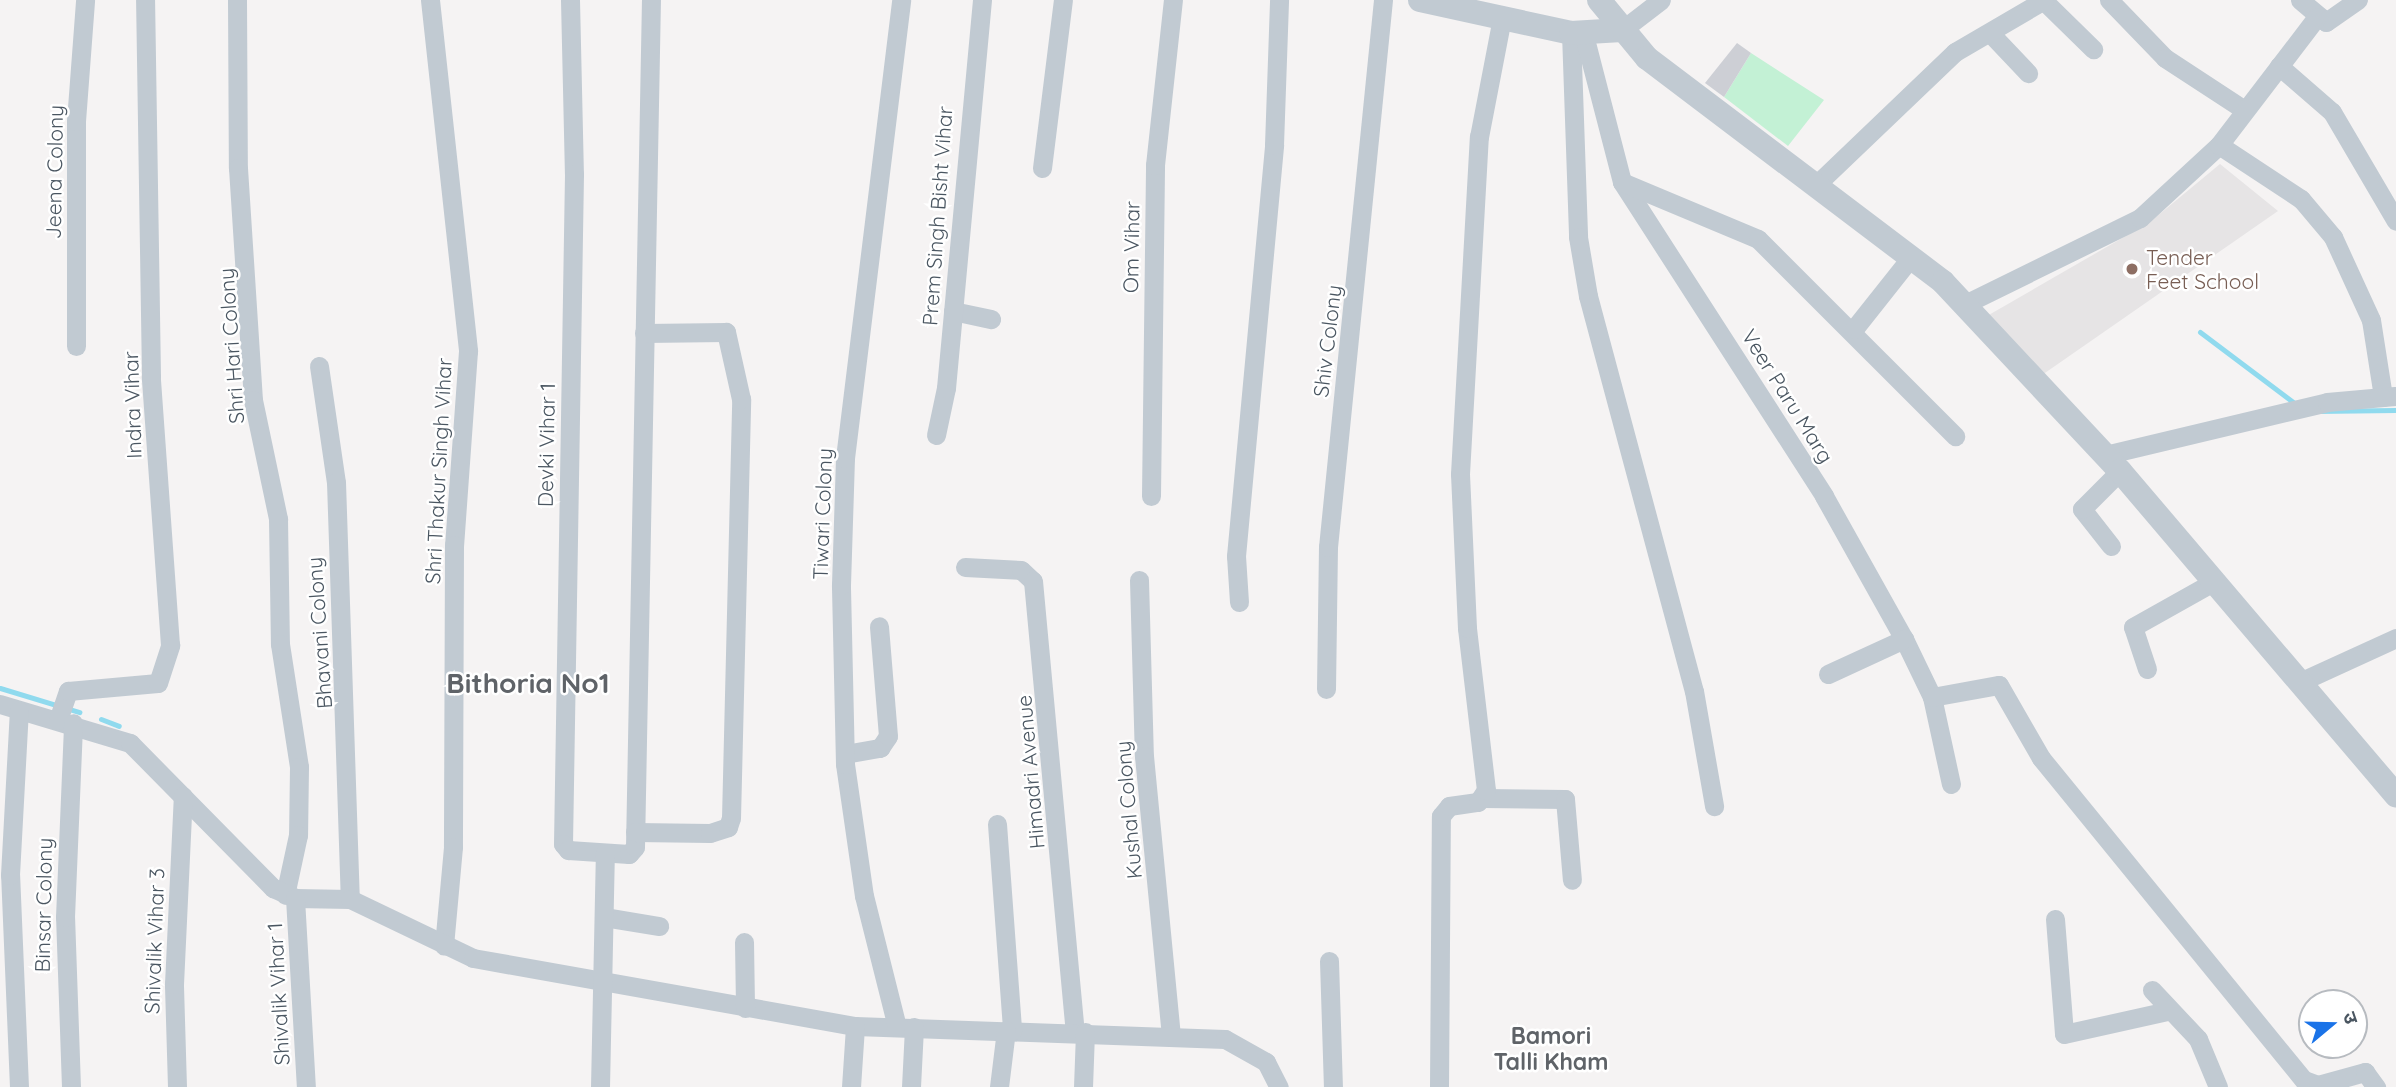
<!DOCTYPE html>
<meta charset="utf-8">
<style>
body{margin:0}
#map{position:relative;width:2396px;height:1087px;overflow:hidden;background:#f5f3f3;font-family:Quicksand,"Noto Sans Devanagari",sans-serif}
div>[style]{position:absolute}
.education>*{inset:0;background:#e6e4e5}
.green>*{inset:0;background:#c3f1d5}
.stream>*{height:5px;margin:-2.5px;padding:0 2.5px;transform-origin:2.5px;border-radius:2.5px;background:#90daee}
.building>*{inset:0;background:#cdcfd5}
.minor>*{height:19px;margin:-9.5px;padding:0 9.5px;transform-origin:9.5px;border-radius:9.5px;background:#c1cad2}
.tertiary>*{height:24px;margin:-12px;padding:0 12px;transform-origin:12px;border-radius:12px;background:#c1cad2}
.dots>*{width:19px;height:19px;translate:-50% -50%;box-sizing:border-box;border:4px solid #fff;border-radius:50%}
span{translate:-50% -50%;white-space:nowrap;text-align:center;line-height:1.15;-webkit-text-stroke:5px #fff;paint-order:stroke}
.street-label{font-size:21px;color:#4a5661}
.education-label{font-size:21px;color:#785e54}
.left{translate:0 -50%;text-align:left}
.neighbourhood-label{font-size:23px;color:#5f6368;font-weight:700}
.district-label{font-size:28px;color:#5f6368;font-weight:700}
.north{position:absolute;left:2298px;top:989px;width:70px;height:70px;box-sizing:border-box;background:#fff;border:2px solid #b7bbc0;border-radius:50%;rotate:71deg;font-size:19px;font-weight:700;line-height:28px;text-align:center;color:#4a5661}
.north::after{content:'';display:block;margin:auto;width:24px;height:32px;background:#1a73e8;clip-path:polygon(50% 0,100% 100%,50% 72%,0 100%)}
</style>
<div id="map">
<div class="education">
<div style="clip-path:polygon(2220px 164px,2278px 211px,2042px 375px,1987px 316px,2150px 222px)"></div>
</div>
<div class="green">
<div style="clip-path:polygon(1751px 53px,1824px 100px,1788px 146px,1724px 97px)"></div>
</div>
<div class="stream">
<div style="left:2200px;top:332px;width:121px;rotate:37deg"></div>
<div style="left:2316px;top:411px;width:80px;rotate:-0.7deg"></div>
<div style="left:0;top:688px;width:83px;rotate:16.9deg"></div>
<div style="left:101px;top:719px;width:19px;rotate:21deg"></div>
</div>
<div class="building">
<div style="clip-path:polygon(1737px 43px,1751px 53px,1724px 97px,1705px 83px)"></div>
</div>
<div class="minor">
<div style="left:237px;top:0;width:168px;rotate:89.7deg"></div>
<div style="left:238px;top:168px;width:232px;rotate:86.3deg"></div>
<div style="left:253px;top:400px;width:122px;rotate:78.1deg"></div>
<div style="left:278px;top:519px;width:125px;rotate:89.1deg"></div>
<div style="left:280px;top:644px;width:124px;rotate:81.2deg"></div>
<div style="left:299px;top:767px;width:68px;rotate:90.8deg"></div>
<div style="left:298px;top:835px;width:61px;rotate:102.2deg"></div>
<div style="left:430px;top:0;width:353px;rotate:83.8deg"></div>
<div style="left:468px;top:351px;width:195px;rotate:94.1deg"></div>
<div style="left:454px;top:545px;width:302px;rotate:90.2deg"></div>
<div style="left:453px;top:847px;width:99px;rotate:95.2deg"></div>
<div style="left:570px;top:0;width:174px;rotate:88.7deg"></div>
<div style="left:574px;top:174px;width:670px;rotate:90.94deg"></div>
<div style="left:563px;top:844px;width:8px;rotate:50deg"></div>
<div style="left:568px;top:850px;width:61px;rotate:3.8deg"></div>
<div style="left:629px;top:854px;width:9px;rotate:-49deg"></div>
<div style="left:635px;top:847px;width:847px;rotate:-88.92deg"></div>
<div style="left:2109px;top:0;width:81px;rotate:46deg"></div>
<div style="left:2165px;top:58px;width:93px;rotate:33.2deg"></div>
<div style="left:2300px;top:0;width:34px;rotate:40deg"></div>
<div style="left:2326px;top:22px;width:39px;rotate:-35deg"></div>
<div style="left:2044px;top:1px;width:69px;rotate:44.4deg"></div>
<div style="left:1622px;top:30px;width:49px;rotate:-37.6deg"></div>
<div style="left:1571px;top:33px;width:204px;rotate:88deg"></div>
<div style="left:1578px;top:237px;width:60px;rotate:80.4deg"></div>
<div style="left:1588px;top:296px;width:409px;rotate:75deg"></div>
<div style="left:1694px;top:691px;width:117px;rotate:80.1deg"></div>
<div style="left:1991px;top:34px;width:54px;rotate:46.5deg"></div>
<div style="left:1584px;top:35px;width:152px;rotate:75.5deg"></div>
<div style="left:1622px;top:182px;width:373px;rotate:57.2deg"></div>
<div style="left:1824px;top:496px;width:164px;rotate:60.8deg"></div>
<div style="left:1904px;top:639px;width:64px;rotate:64.2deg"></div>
<div style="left:1932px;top:697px;width:89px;rotate:77.7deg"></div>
<div style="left:2279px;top:66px;width:70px;rotate:41deg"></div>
<div style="left:2332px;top:112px;width:126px;rotate:59.6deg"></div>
<div style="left:2219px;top:145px;width:98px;rotate:33.4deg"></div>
<div style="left:2301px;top:199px;width:50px;rotate:49.9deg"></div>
<div style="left:2333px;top:237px;width:91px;rotate:65.4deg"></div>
<div style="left:2371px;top:320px;width:78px;rotate:81.1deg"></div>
<div style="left:1042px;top:168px;width:169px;rotate:-82.9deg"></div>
<div style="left:1622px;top:182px;width:147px;rotate:22.7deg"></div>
<div style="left:1758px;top:239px;width:279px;rotate:45deg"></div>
<div style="left:1818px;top:183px;width:190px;rotate:-43.7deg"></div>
<div style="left:1955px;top:52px;width:103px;rotate:-30.3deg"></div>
<div style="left:1965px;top:304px;width:195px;rotate:-26.2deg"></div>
<div style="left:2140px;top:218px;width:108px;rotate:-42.7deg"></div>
<div style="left:2219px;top:145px;width:161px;rotate:-52.6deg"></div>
<div style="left:953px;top:311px;width:39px;rotate:12deg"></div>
<div style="left:1854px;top:329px;width:92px;rotate:-51.6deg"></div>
<div style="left:76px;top:346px;width:225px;rotate:-90deg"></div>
<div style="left:76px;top:121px;width:121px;rotate:-85.7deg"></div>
<div style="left:319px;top:366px;width:117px;rotate:81.7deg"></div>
<div style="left:336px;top:482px;width:417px;rotate:88.1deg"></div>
<div style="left:936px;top:435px;width:48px;rotate:-78deg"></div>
<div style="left:946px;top:388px;width:390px;rotate:-84.7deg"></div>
<div style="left:2105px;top:455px;width:228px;rotate:-13.4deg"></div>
<div style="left:2327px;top:402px;width:68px;rotate:-5deg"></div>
<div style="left:1151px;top:496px;width:331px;rotate:-89.3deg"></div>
<div style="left:1155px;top:165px;width:166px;rotate:-83.8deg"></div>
<div style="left:2111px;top:546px;width:47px;rotate:-128.1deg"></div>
<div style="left:2082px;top:509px;width:54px;rotate:-45deg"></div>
<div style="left:965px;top:567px;width:56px;rotate:3.1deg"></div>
<div style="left:1021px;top:570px;width:16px;rotate:43deg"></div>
<div style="left:1033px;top:581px;width:453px;rotate:84.7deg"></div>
<div style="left:1139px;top:580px;width:176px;rotate:88.4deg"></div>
<div style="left:1144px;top:756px;width:280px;rotate:84.5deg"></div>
<div style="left:1239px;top:602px;width:46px;rotate:-93.7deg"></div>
<div style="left:1236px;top:556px;width:413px;rotate:-84.7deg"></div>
<div style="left:1274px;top:145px;width:145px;rotate:-88deg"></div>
<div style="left:2147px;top:669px;width:44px;rotate:-108.4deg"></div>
<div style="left:2133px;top:627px;width:94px;rotate:-29.3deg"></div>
<div style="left:1828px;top:674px;width:84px;rotate:-24.7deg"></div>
<div style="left:2302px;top:681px;width:103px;rotate:-24.6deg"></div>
<div style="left:1326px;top:689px;width:142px;rotate:-89.2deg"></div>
<div style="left:1328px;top:547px;width:550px;rotate:-84.26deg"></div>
<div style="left:1932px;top:697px;width:68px;rotate:-10.2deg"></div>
<div style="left:1999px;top:685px;width:84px;rotate:60.1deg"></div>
<div style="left:2041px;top:758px;width:416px;rotate:50.8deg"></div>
<div style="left:2304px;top:1080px;width:15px;rotate:20deg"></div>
<div style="left:2318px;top:1085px;width:49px;rotate:-15.5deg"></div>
<div style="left:2365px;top:1072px;width:19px;rotate:54deg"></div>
<div style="left:0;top:704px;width:136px;rotate:16.7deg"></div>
<div style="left:130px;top:743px;width:204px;rotate:45.4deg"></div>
<div style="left:273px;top:888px;width:24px;rotate:24deg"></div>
<div style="left:295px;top:898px;width:55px;rotate:1deg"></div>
<div style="left:350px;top:899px;width:136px;rotate:25.6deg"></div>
<div style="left:473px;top:958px;width:388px;rotate:10.1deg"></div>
<div style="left:855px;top:1026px;width:370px;rotate:2deg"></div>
<div style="left:1225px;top:1039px;width:47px;rotate:29.3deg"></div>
<div style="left:1266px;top:1062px;width:28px;rotate:63deg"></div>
<div style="left:58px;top:720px;width:31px;rotate:-71deg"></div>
<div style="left:68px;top:691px;width:90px;rotate:-5.1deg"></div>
<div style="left:158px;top:683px;width:40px;rotate:-72deg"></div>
<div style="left:170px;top:645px;width:269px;rotate:-94.1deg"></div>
<div style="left:151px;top:377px;width:377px;rotate:-90.9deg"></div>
<div style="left:845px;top:754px;width:36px;rotate:-10deg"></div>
<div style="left:880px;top:748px;width:14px;rotate:-56deg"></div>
<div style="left:888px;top:736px;width:110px;rotate:-94.7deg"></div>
<div style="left:1483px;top:798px;width:82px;rotate:0.7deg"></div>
<div style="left:1565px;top:799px;width:81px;rotate:85.1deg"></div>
<div style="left:997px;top:824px;width:207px;rotate:85.8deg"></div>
<div style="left:635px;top:832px;width:75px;rotate:0.8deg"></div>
<div style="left:710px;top:833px;width:19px;rotate:-18deg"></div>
<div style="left:728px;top:827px;width:9px;rotate:-72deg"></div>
<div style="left:731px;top:818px;width:419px;rotate:-88.6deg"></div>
<div style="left:741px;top:399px;width:69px;rotate:-102.6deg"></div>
<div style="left:726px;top:332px;width:82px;rotate:179.3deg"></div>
<div style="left:295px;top:898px;width:189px;rotate:86.7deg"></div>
<div style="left:604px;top:917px;width:56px;rotate:9.3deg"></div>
<div style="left:2055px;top:919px;width:115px;rotate:85.5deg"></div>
<div style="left:2064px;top:1034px;width:107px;rotate:-12.5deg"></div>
<div style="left:744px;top:942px;width:66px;rotate:89.1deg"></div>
<div style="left:1329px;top:961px;width:126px;rotate:88.2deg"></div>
<div style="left:2152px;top:990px;width:67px;rotate:46.8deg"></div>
<div style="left:2198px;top:1039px;width:52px;rotate:67.4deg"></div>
<div style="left:897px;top:1027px;width:135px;rotate:-104.1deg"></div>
<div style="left:864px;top:896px;width:133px;rotate:-98.2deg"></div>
<div style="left:845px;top:764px;width:179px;rotate:-91.3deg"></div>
<div style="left:841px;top:585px;width:127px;rotate:-88.2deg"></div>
<div style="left:845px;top:458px;width:461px;rotate:-83deg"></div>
<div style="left:19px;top:1087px;width:212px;rotate:-92.4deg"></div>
<div style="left:10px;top:875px;width:164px;rotate:-86.9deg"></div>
<div style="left:71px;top:1087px;width:170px;rotate:-92deg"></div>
<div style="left:65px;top:917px;width:194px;rotate:-87.6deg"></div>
<div style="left:177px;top:1087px;width:103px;rotate:-91.7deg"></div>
<div style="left:174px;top:984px;width:188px;rotate:-87.3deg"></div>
<div style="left:600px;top:1087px;width:234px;rotate:-88.8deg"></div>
<div style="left:851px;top:1087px;width:61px;rotate:-86.2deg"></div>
<div style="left:911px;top:1087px;width:60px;rotate:-87.1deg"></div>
<div style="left:999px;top:1087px;width:57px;rotate:-83deg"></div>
<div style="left:1083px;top:1087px;width:55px;rotate:-87.9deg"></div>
<div style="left:1439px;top:1087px;width:271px;rotate:-89.6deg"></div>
<div style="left:1441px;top:816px;width:13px;rotate:-51deg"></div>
<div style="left:1449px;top:806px;width:29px;rotate:-8deg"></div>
<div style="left:1478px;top:802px;width:14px;rotate:-56deg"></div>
<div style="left:1486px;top:790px;width:163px;rotate:-96.7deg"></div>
<div style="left:1467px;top:628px;width:154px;rotate:-92.6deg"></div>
<div style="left:1460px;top:474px;width:338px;rotate:-86.8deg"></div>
<div style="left:1479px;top:137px;width:121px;rotate:-79.1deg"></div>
</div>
<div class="tertiary">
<div style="left:1420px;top:0;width:155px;rotate:12.3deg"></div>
<div style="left:1571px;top:33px;width:51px;rotate:-3.4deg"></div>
<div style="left:1599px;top:0;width:75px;rotate:50.4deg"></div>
<div style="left:1647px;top:58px;width:371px;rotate:37.1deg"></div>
<div style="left:1943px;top:282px;width:259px;rotate:46.9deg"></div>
<div style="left:2120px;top:471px;width:426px;rotate:49.6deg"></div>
</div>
<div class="dots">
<div style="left:2132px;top:269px;background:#8d6e63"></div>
</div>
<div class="street-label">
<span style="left:54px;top:172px;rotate:-89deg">Jeena Colony</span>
<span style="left:937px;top:216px;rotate:-86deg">Prem Singh Bisht Vihar</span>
<span style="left:1131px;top:247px;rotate:-89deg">Om Vihar</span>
<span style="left:1327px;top:341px;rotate:-83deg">Shiv Colony</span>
<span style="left:231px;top:346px;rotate:-94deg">Shri Hari Colony</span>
<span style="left:1788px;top:396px;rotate:58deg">Veer Paru Marg</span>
<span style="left:132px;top:405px;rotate:-92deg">Indra Vihar</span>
<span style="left:546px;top:445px;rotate:-89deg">Devki Vihar 1</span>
<span style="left:438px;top:471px;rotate:-87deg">Shri Thakur Singh Vihar</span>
<span style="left:822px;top:514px;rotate:-88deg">Tiwari Colony</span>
<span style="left:319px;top:633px;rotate:-94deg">Bhavani Colony</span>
<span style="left:1030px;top:772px;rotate:-95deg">Himadri Avenue</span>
<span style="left:1128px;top:810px;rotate:-95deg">Kushal Colony</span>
<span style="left:43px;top:905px;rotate:-89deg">Binsar Colony</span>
<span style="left:154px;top:941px;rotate:-88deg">Shivalik Vihar 3</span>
<span style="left:278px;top:994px;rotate:-93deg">Shivalik Vihar 1</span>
</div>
<div class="education-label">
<span class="left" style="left:2146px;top:269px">Tender<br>Feet School</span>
</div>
<div class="neighbourhood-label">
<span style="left:1551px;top:1049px">Bamori<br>Talli Kham</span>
</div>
<div class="district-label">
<span style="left:528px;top:683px">Bithoria No1</span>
</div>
<div class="north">उ</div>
</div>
